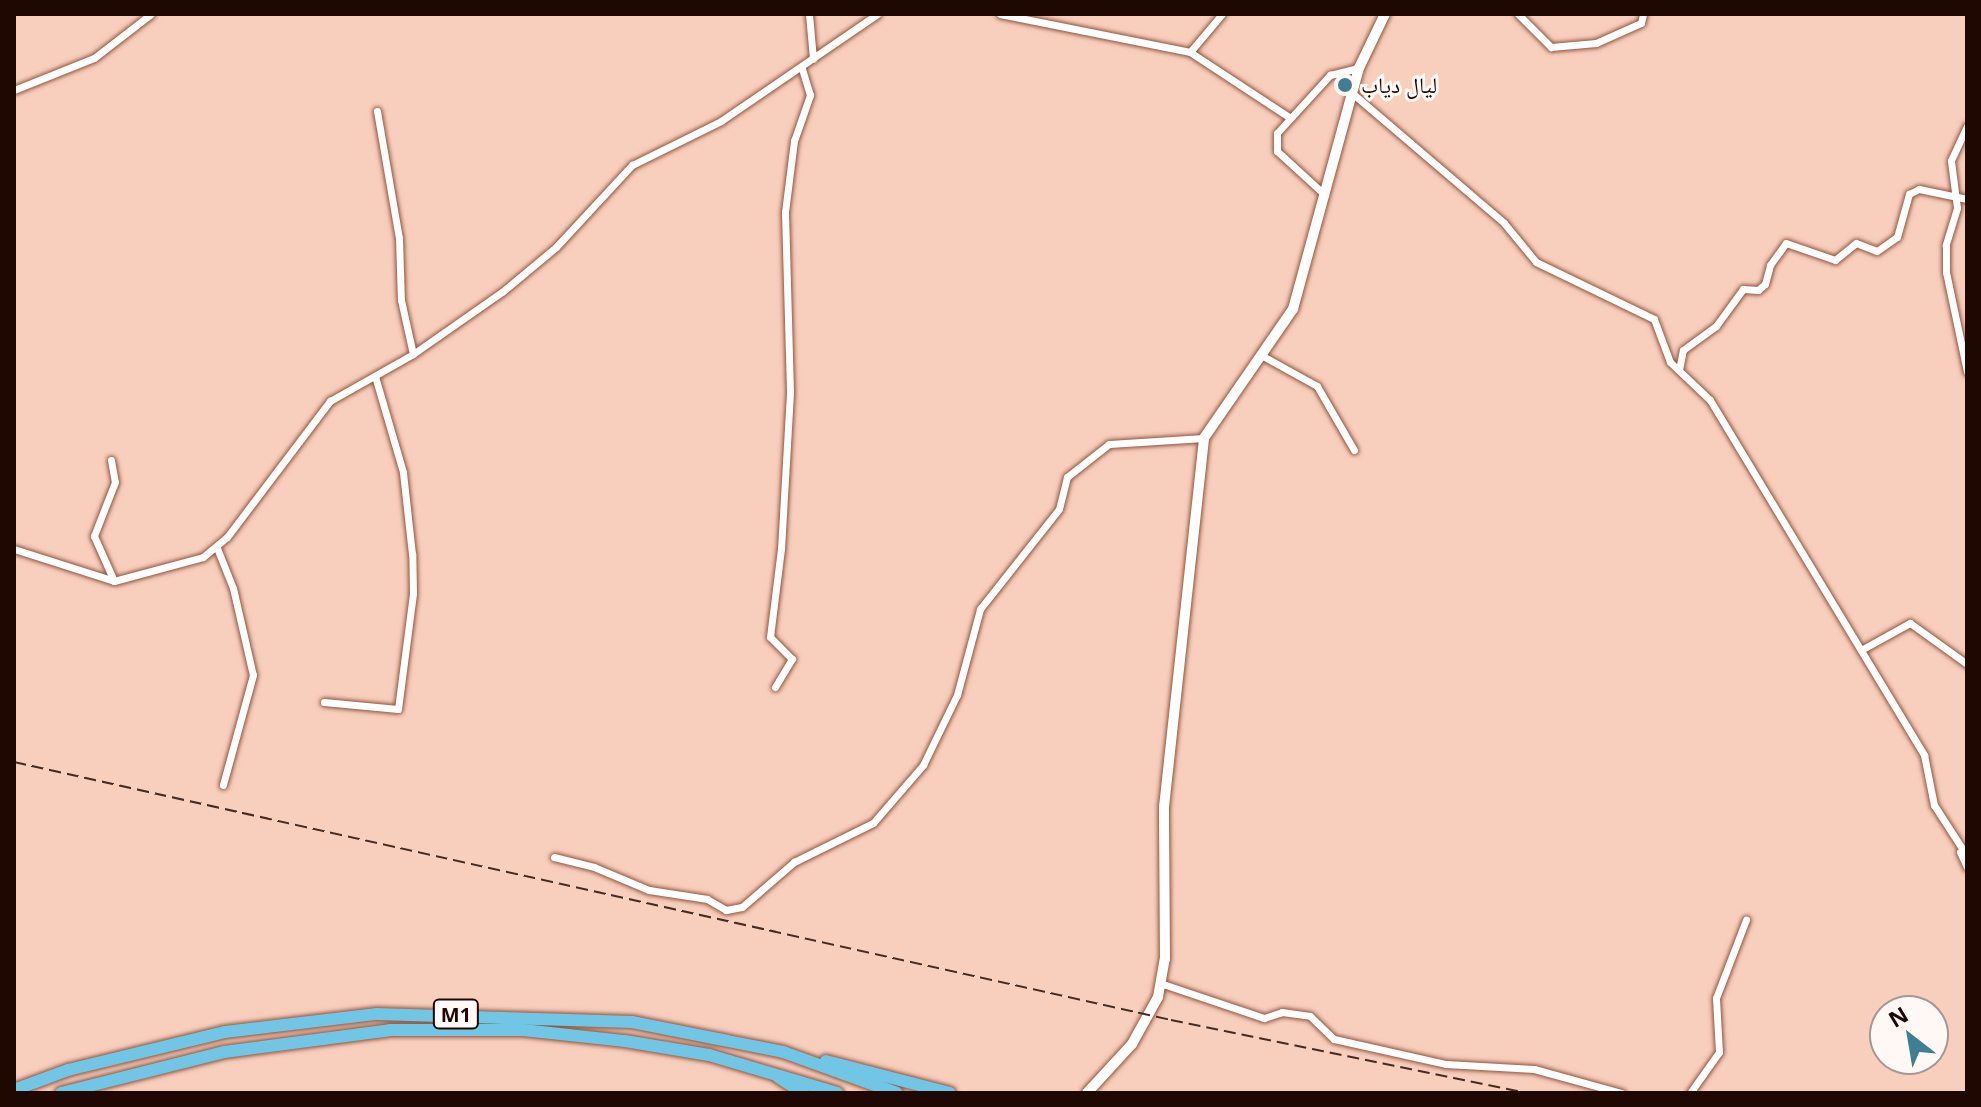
<!DOCTYPE html>
<meta charset="utf-8">
<style>
body{margin:0}
#map{position:relative;width:1981px;height:1107px;overflow:hidden;background:#f8cebd;font-family:"Open Sans","Noto Naskh Arabic",sans-serif}
div>[style]{position:absolute}
.roads{filter:drop-shadow(0 0 2px #91553c) drop-shadow(0 0 2px #91553c)}
.street>*{height:7px;margin:-3.5px;padding:0 3.5px;transform-origin:3.5px;border-radius:3.5px;background:#fff}
.secondary>*{height:10px;margin:-5px;padding:0 5px;transform-origin:5px;border-radius:5px;background:#fff}
.highway>*{height:12px;margin:-6px;padding:0 6px;transform-origin:6px;border-radius:6px;background:#70c6e4}
.rail>*{height:2px;margin-top:-1px;transform-origin:0;background:repeating-linear-gradient(90deg,#442a22 0 12px,transparent 0 18px)}
.dots>*{width:22px;height:22px;translate:-50% -50%;box-sizing:border-box;border:4px solid #fff8f5;border-radius:50%}
span{translate:-50% -50%;white-space:nowrap;text-align:center;line-height:1.15;-webkit-text-stroke:6px #fff8f5;paint-order:stroke}
.shield-label span{padding:2px 6px;background:#fff8f5;border:2px solid;border-radius:6px;-webkit-text-stroke-width:0}
.shield-label{font-size:20px;color:#1f0802;font-weight:700}
.poi-label{font-size:22px;color:#1f0802}
.left{translate:0 -50%;text-align:left}
.frame{position:absolute;inset:0;border:16px solid #1f0802;pointer-events:none}
.north{position:absolute;left:1869px;top:995px;width:80px;height:80px;box-sizing:border-box;background:#fff8f5;border:2px solid #a59894;border-radius:50%;rotate:329deg;font-size:22px;font-weight:700;line-height:32px;text-align:center;color:#1f0802}
.north::after{content:'';display:block;margin:auto;width:28px;height:36px;background:#407e93;clip-path:polygon(50% 0,100% 100%,50% 72%,0 100%)}
</style>
<div id="map">
<div class="roads">
<div class="street">
<div style="left:809px;top:14px;width:45px;rotate:84.9deg"></div>
<div style="left:1000px;top:14px;width:194px;rotate:11.3deg"></div>
<div style="left:1190px;top:52px;width:50px;rotate:-49.9deg"></div>
<div style="left:1518px;top:14px;width:47px;rotate:45deg"></div>
<div style="left:1551px;top:47px;width:45px;rotate:-5.1deg"></div>
<div style="left:1596px;top:43px;width:49px;rotate:-24deg"></div>
<div style="left:1641px;top:23px;width:9px;rotate:-77deg"></div>
<div style="left:1190px;top:52px;width:118px;rotate:33.3deg"></div>
<div style="left:14px;top:90px;width:86px;rotate:-21.8deg"></div>
<div style="left:94px;top:58px;width:72px;rotate:-37.7deg"></div>
<div style="left:1352px;top:93px;width:200px;rotate:40.5deg"></div>
<div style="left:1504px;top:223px;width:50px;rotate:50.6deg"></div>
<div style="left:1536px;top:262px;width:131px;rotate:25.8deg"></div>
<div style="left:1654px;top:319px;width:46px;rotate:69.6deg"></div>
<div style="left:1670px;top:362px;width:55px;rotate:43.5deg"></div>
<div style="left:1710px;top:400px;width:415px;rotate:58.9deg"></div>
<div style="left:1924px;top:755px;width:51px;rotate:78.7deg"></div>
<div style="left:1934px;top:805px;width:61px;rotate:57.1deg"></div>
<div style="left:377px;top:111px;width:129px;rotate:80.2deg"></div>
<div style="left:399px;top:238px;width:62px;rotate:88.2deg"></div>
<div style="left:401px;top:300px;width:55px;rotate:77.5deg"></div>
<div style="left:1967px;top:126px;width:38px;rotate:115deg"></div>
<div style="left:1951px;top:161px;width:47px;rotate:82.7deg"></div>
<div style="left:1957px;top:208px;width:39px;rotate:107deg"></div>
<div style="left:1946px;top:245px;width:27px;rotate:90deg"></div>
<div style="left:1946px;top:272px;width:102px;rotate:78.1deg"></div>
<div style="left:1325px;top:195px;width:65px;rotate:-137.5deg"></div>
<div style="left:1277px;top:151px;width:18px;rotate:-90deg"></div>
<div style="left:1277px;top:133px;width:79px;rotate:-47.6deg"></div>
<div style="left:1330px;top:75px;width:30px;rotate:-14deg"></div>
<div style="left:1261px;top:355px;width:64px;rotate:29deg"></div>
<div style="left:1317px;top:386px;width:74px;rotate:60deg"></div>
<div style="left:1679px;top:370px;width:20px;rotate:-79deg"></div>
<div style="left:1683px;top:350px;width:41px;rotate:-36deg"></div>
<div style="left:1716px;top:326px;width:46px;rotate:-53.9deg"></div>
<div style="left:1743px;top:289px;width:15px;rotate:4deg"></div>
<div style="left:1758px;top:290px;width:9px;rotate:-41deg"></div>
<div style="left:1765px;top:284px;width:20px;rotate:-75deg"></div>
<div style="left:1770px;top:265px;width:27px;rotate:-54deg"></div>
<div style="left:1786px;top:243px;width:52px;rotate:19.1deg"></div>
<div style="left:1835px;top:260px;width:27px;rotate:-39deg"></div>
<div style="left:1856px;top:243px;width:22px;rotate:21deg"></div>
<div style="left:1877px;top:251px;width:24px;rotate:-35deg"></div>
<div style="left:1897px;top:237px;width:45px;rotate:-74.4deg"></div>
<div style="left:1909px;top:194px;width:11px;rotate:-27deg"></div>
<div style="left:1919px;top:189px;width:49px;rotate:11.8deg"></div>
<div style="left:111px;top:460px;width:22px;rotate:80deg"></div>
<div style="left:115px;top:482px;width:58px;rotate:111.3deg"></div>
<div style="left:94px;top:536px;width:49px;rotate:66deg"></div>
<div style="left:217px;top:548px;width:43px;rotate:68.2deg"></div>
<div style="left:233px;top:588px;width:89px;rotate:77.1deg"></div>
<div style="left:253px;top:675px;width:114px;rotate:105.3deg"></div>
<div style="left:14px;top:549px;width:105px;rotate:17.7deg"></div>
<div style="left:114px;top:581px;width:92px;rotate:-15.1deg"></div>
<div style="left:203px;top:557px;width:31px;rotate:-40deg"></div>
<div style="left:227px;top:537px;width:171px;rotate:-52.9deg"></div>
<div style="left:330px;top:401px;width:95px;rotate:-29.5deg"></div>
<div style="left:413px;top:354px;width:108px;rotate:-34.9deg"></div>
<div style="left:502px;top:292px;width:70px;rotate:-39.8deg"></div>
<div style="left:556px;top:247px;width:112px;rotate:-47.2deg"></div>
<div style="left:632px;top:165px;width:99px;rotate:-26.3deg"></div>
<div style="left:721px;top:121px;width:189px;rotate:-34.4deg"></div>
<div style="left:1861px;top:650px;width:56px;rotate:-28.9deg"></div>
<div style="left:1910px;top:623px;width:70px;rotate:35.7deg"></div>
<div style="left:775px;top:687px;width:33px;rotate:-59deg"></div>
<div style="left:792px;top:659px;width:31px;rotate:-135deg"></div>
<div style="left:770px;top:637px;width:89px;rotate:-82.9deg"></div>
<div style="left:781px;top:549px;width:158px;rotate:-86.7deg"></div>
<div style="left:790px;top:391px;width:179px;rotate:-91.6deg"></div>
<div style="left:785px;top:212px;width:72px;rotate:-82.8deg"></div>
<div style="left:794px;top:141px;width:49px;rotate:-70.8deg"></div>
<div style="left:810px;top:95px;width:30px;rotate:-107deg"></div>
<div style="left:324px;top:702px;width:74px;rotate:5.4deg"></div>
<div style="left:398px;top:709px;width:117px;rotate:-82.6deg"></div>
<div style="left:413px;top:593px;width:39px;rotate:-91deg"></div>
<div style="left:412px;top:554px;width:82px;rotate:-96.3deg"></div>
<div style="left:403px;top:472px;width:100px;rotate:-106.3deg"></div>
<div style="left:1960px;top:852px;width:17px;rotate:65deg"></div>
<div style="left:554px;top:857px;width:41px;rotate:14deg"></div>
<div style="left:594px;top:867px;width:60px;rotate:22.7deg"></div>
<div style="left:649px;top:890px;width:59px;rotate:8.8deg"></div>
<div style="left:707px;top:899px;width:22px;rotate:30deg"></div>
<div style="left:726px;top:910px;width:16px;rotate:-11deg"></div>
<div style="left:742px;top:907px;width:69px;rotate:-40.9deg"></div>
<div style="left:794px;top:862px;width:88px;rotate:-26.3deg"></div>
<div style="left:873px;top:823px;width:77px;rotate:-49.2deg"></div>
<div style="left:923px;top:765px;width:78px;rotate:-64.1deg"></div>
<div style="left:957px;top:695px;width:89px;rotate:-75deg"></div>
<div style="left:980px;top:609px;width:127px;rotate:-51.7deg"></div>
<div style="left:1059px;top:509px;width:33px;rotate:-76deg"></div>
<div style="left:1067px;top:477px;width:53px;rotate:-38.2deg"></div>
<div style="left:1109px;top:444px;width:95px;rotate:-3.6deg"></div>
<div style="left:1160px;top:983px;width:110px;rotate:18.6deg"></div>
<div style="left:1264px;top:1018px;width:19px;rotate:-18deg"></div>
<div style="left:1282px;top:1012px;width:28px;rotate:8deg"></div>
<div style="left:1310px;top:1016px;width:33px;rotate:44deg"></div>
<div style="left:1334px;top:1039px;width:115px;rotate:12.6deg"></div>
<div style="left:1446px;top:1064px;width:88px;rotate:3.3deg"></div>
<div style="left:1534px;top:1069px;width:91px;rotate:15.3deg"></div>
<div style="left:1690px;top:1093px;width:50px;rotate:-54.7deg"></div>
<div style="left:1719px;top:1052px;width:54px;rotate:-93.2deg"></div>
<div style="left:1716px;top:998px;width:84px;rotate:-69deg"></div>
</div>
<div class="secondary">
<div style="left:1087px;top:1093px;width:67px;rotate:-47.4deg"></div>
<div style="left:1132px;top:1044px;width:54px;rotate:-61deg"></div>
<div style="left:1158px;top:997px;width:39px;rotate:-80deg"></div>
<div style="left:1165px;top:959px;width:152px;rotate:-90.4deg"></div>
<div style="left:1164px;top:807px;width:371px;rotate:-83.8deg"></div>
<div style="left:1204px;top:438px;width:157px;rotate:-55.4deg"></div>
<div style="left:1293px;top:309px;width:250px;rotate:-74.7deg"></div>
<div style="left:1359px;top:68px;width:60px;rotate:-64.3deg"></div>
</div>
<div class="highway">
<div style="left:826px;top:1061px;width:128px;rotate:14.5deg"></div>
<div style="left:778px;top:1077px;width:30px;rotate:33deg"></div>
<div style="left:14px;top:1090px;width:58px;rotate:-20.3deg"></div>
<div style="left:68px;top:1070px;width:162px;rotate:-13.6deg"></div>
<div style="left:225px;top:1032px;width:153px;rotate:-6.8deg"></div>
<div style="left:377px;top:1014px;width:255px;rotate:1.8deg"></div>
<div style="left:632px;top:1022px;width:154px;rotate:11.2deg"></div>
<div style="left:783px;top:1052px;width:121px;rotate:19.8deg"></div>
<div style="left:61px;top:1093px;width:168px;rotate:-14.1deg"></div>
<div style="left:224px;top:1052px;width:167px;rotate:-7.5deg"></div>
<div style="left:390px;top:1030px;width:133px"></div>
<div style="left:523px;top:1030px;width:103px;rotate:6.2deg"></div>
<div style="left:625px;top:1041px;width:85px;rotate:9.5deg"></div>
<div style="left:709px;top:1055px;width:134px;rotate:16.5deg"></div>
</div>
</div>
<div class="rail">
<div style="left:14px;top:762px;width:1185px;rotate:12.57deg"></div>
<div style="left:1171px;top:1020px;width:362px;rotate:11.6deg"></div>
</div>
<div class="dots">
<div style="left:1345px;top:85px;background:#407e93"></div>
</div>
<div class="shield-label">
<span style="left:456px;top:1014px">M1</span>
</div>
<div class="poi-label">
<span class="left" style="left:1361px;top:85px">ليال دياب</span>
</div>
<div class="frame"></div>
<div class="north">N</div>
</div>
